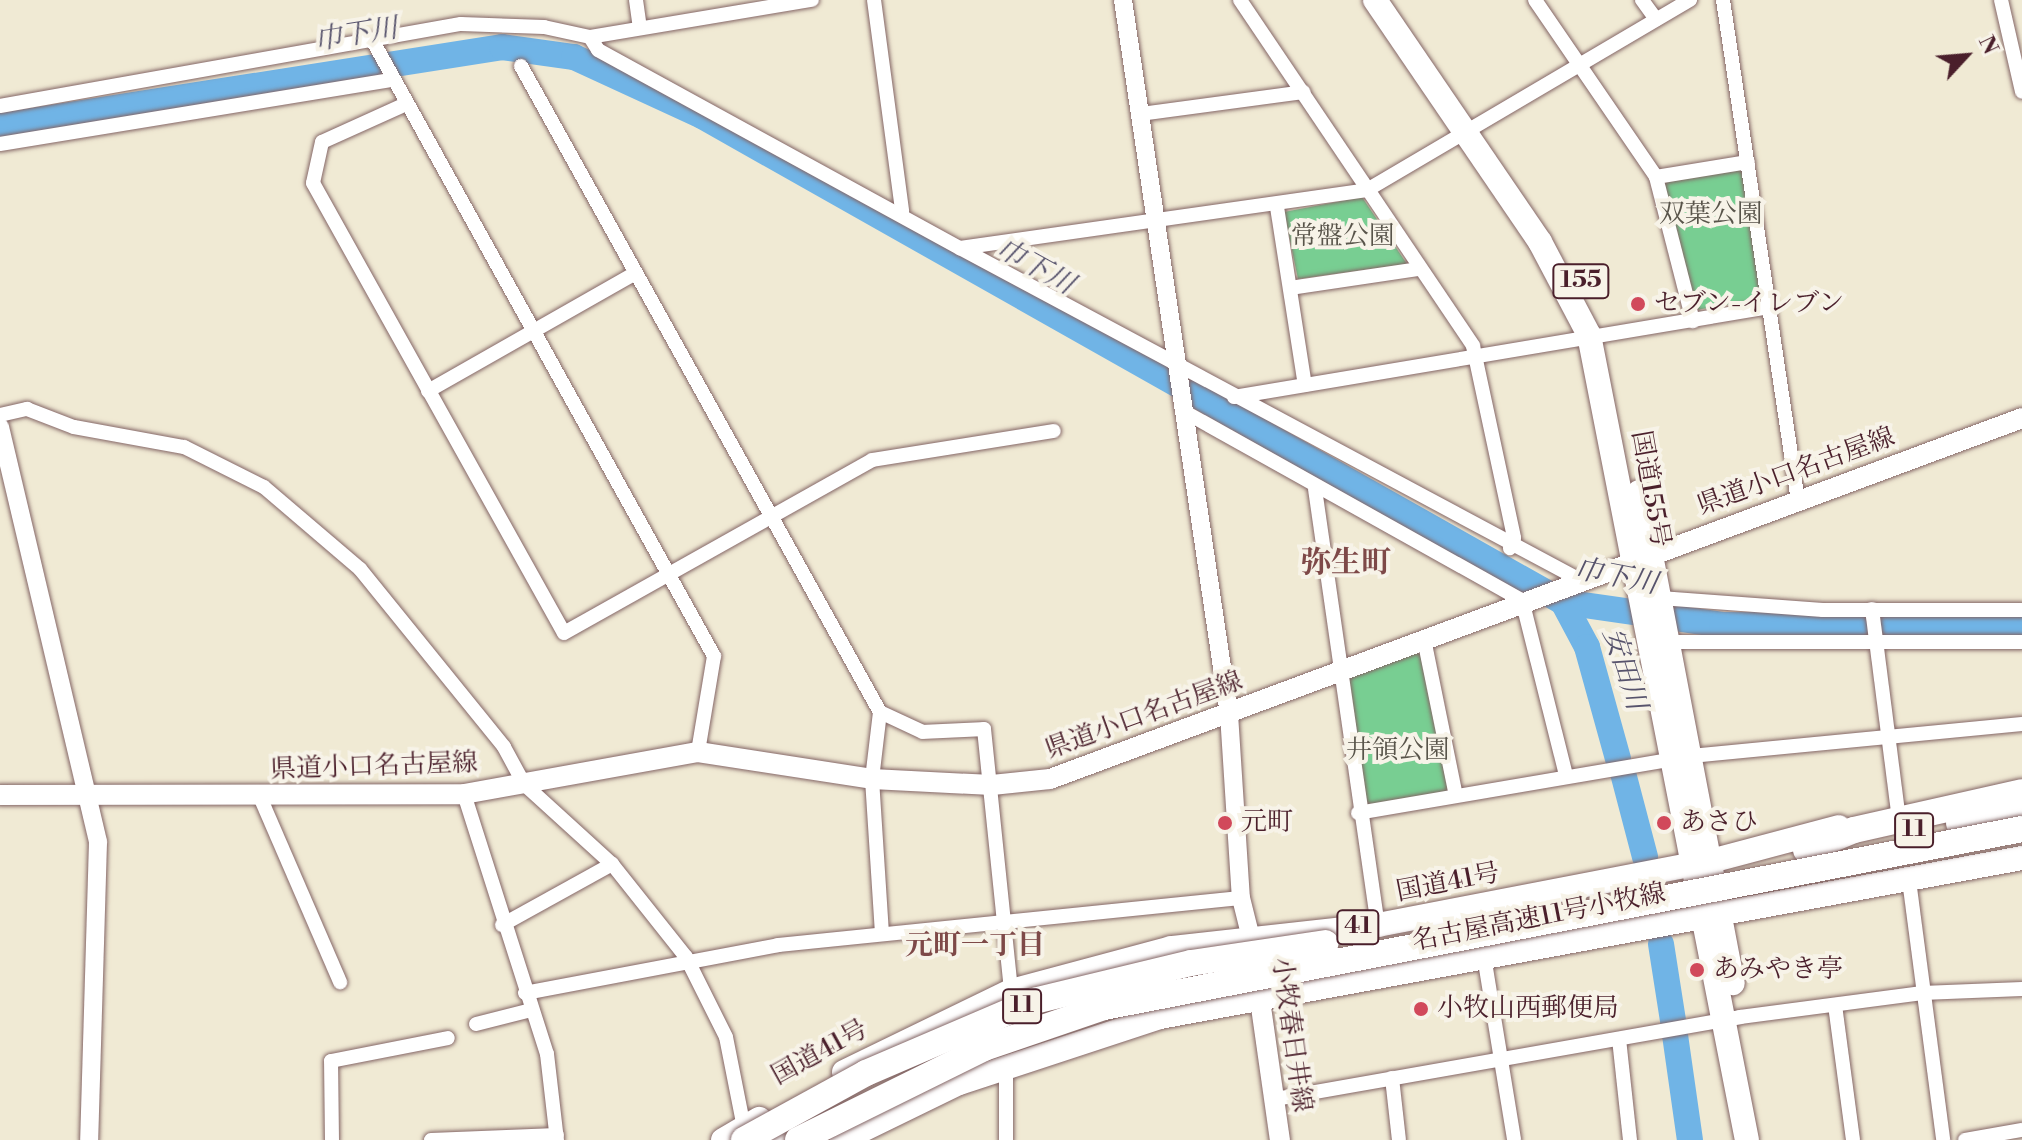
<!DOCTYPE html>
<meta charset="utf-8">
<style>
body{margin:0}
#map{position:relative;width:2022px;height:1140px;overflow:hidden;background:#f0ead4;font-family:"Libre Bodoni","Noto Serif JP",serif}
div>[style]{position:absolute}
.green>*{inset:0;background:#78ce92}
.river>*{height:26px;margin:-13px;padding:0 13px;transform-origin:13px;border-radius:13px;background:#70b4e6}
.roads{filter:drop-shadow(0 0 2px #846666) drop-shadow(0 0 2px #846666)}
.minor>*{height:14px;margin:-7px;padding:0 7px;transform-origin:7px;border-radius:7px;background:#fff}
.tertiary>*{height:18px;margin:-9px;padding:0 9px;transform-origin:9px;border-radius:9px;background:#fff}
.secondary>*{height:20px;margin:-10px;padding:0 10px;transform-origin:10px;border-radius:10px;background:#fff}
.trunk>*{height:24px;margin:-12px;padding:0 12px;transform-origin:12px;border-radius:12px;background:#fff}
.motorway>*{height:26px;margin:-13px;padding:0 13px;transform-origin:13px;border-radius:13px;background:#fff}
.bridges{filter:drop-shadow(0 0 2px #846666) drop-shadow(0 0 2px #846666)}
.motorway-bridge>*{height:26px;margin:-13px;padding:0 13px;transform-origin:13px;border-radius:13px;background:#fff}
.dots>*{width:22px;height:22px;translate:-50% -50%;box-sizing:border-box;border:4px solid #f7f3e8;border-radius:50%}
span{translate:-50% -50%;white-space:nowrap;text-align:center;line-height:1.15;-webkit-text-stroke:8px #f7f3e8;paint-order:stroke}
.shield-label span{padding:2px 6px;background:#f7f3e8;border:2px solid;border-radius:6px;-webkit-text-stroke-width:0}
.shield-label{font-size:24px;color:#4a1f2b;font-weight:700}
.park-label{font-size:26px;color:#58544a}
.poi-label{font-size:26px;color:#4a1f2b}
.left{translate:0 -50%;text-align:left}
.street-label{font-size:26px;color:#4a1f2b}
.water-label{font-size:28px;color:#57536c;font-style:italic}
.neighbourhood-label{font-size:28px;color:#7e4948;font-weight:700}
.quarter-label{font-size:30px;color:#7e4948;font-weight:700}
.north{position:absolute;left:1926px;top:16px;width:80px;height:80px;-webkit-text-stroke:6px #f7f3e8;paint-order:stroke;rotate:64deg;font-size:22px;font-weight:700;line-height:32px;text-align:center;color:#4a1f2b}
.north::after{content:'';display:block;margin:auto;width:28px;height:36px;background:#4a1f2b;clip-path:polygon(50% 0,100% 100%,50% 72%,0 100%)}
</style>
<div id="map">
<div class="green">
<div style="clip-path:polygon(1743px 167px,1761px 299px,1696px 310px,1663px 181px)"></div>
<div style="clip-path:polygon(1362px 197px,1407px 264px,1298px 279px,1284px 212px)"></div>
<div style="clip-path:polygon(1424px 639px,1455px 792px,1358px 813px,1340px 681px)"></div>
</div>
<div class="river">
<div style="left:0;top:126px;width:508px;rotate:-8.94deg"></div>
<div style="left:502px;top:47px;width:73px;rotate:7.9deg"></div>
<div style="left:574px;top:57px;width:141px;rotate:24.7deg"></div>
<div style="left:702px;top:116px;width:989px;rotate:29.44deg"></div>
<div style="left:1563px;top:602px;width:161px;rotate:8.2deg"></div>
<div style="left:1722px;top:625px;width:300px;rotate:0.2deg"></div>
<div style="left:1563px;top:602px;width:51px;rotate:61.9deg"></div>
<div style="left:1587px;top:647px;width:116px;rotate:74.5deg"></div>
<div style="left:1623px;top:773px;width:87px;rotate:75.3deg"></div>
<div style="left:1661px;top:944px;width:78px;rotate:81.1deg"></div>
<div style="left:1675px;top:1035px;width:106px;rotate:81.9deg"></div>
</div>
<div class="roads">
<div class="minor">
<div style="left:636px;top:0;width:27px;rotate:82deg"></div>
<div style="left:874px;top:0;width:213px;rotate:82.4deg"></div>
<div style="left:1240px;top:0;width:417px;rotate:56deg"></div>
<div style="left:1473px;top:346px;width:196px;rotate:77.9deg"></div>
<div style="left:1514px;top:538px;width:11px;rotate:112deg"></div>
<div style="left:1535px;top:0;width:214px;rotate:55.6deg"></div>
<div style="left:1656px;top:177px;width:149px;rotate:75.6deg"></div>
<div style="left:1642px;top:0;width:24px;rotate:54deg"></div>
<div style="left:1723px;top:0;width:507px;rotate:81.49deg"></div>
<div style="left:2001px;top:0;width:94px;rotate:77.1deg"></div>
<div style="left:590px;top:37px;width:15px;rotate:58deg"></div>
<div style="left:598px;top:50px;width:413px;rotate:28.7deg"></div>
<div style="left:960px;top:248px;width:411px;rotate:-8.1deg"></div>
<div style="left:1367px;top:190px;width:375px;rotate:-30.5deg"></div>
<div style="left:374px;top:43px;width:701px;rotate:60.99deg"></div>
<div style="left:714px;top:656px;width:97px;rotate:99.5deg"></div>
<div style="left:521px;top:66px;width:739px;rotate:60.94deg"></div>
<div style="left:880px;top:712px;width:67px;rotate:96.8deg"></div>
<div style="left:872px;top:779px;width:153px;rotate:86.3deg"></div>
<div style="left:406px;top:104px;width:92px;rotate:155.7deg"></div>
<div style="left:322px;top:142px;width:42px;rotate:102.4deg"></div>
<div style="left:313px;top:183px;width:515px;rotate:60.85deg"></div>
<div style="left:564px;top:633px;width:353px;rotate:-29.3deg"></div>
<div style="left:872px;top:460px;width:184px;rotate:-9.1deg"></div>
<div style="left:0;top:106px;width:468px;rotate:-10.1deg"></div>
<div style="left:461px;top:24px;width:83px;rotate:2.1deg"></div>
<div style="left:544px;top:27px;width:47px;rotate:12.3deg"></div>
<div style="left:590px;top:37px;width:225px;rotate:-9.5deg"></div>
<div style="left:1141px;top:114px;width:164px;rotate:-7.7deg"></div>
<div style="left:0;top:144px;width:396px;rotate:-9.3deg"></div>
<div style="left:1656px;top:177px;width:93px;rotate:-9.3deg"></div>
<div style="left:1277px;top:207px;width:180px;rotate:81.1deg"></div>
<div style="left:960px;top:248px;width:701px;rotate:28.17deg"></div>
<div style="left:1290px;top:288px;width:129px;rotate:-8.4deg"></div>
<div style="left:428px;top:391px;width:239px;rotate:-29.6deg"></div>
<div style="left:1234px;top:397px;width:544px;rotate:-9.53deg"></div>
<div style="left:1185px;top:412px;width:386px;rotate:29.2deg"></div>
<div style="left:1522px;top:600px;width:180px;rotate:75.9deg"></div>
<div style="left:0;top:415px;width:28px;rotate:-13deg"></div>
<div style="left:27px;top:409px;width:50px;rotate:21deg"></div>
<div style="left:74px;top:427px;width:112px;rotate:10.3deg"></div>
<div style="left:184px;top:447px;width:89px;rotate:26.6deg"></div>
<div style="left:264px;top:487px;width:126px;rotate:40.5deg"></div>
<div style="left:360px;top:569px;width:229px;rotate:51deg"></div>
<div style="left:504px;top:747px;width:42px;rotate:61.6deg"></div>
<div style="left:524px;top:784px;width:119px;rotate:42.3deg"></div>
<div style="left:612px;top:864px;width:119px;rotate:51.5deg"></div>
<div style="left:686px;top:957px;width:89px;rotate:63.4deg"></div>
<div style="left:726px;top:1037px;width:93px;rotate:78.8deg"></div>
<div style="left:1315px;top:489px;width:441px;rotate:81.8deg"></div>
<div style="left:1660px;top:598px;width:163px;rotate:4.2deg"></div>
<div style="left:1823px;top:610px;width:199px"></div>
<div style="left:1872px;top:609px;width:204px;rotate:82.7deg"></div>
<div style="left:1424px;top:639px;width:156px;rotate:78.5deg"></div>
<div style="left:1670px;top:642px;width:352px"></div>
<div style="left:880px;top:712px;width:47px;rotate:24.9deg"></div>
<div style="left:923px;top:732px;width:61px;rotate:-2.8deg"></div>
<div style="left:984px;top:729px;width:263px;rotate:84.1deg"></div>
<div style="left:464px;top:794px;width:273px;rotate:72.3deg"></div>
<div style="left:547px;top:1054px;width:87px;rotate:83.4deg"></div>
<div style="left:260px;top:797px;width:202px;rotate:66.6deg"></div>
<div style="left:1358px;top:813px;width:337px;rotate:-9.7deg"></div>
<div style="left:1690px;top:756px;width:334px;rotate:-5.5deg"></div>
<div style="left:1909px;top:880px;width:262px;rotate:82.5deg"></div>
<div style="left:502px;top:925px;width:126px;rotate:-29deg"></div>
<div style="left:1484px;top:956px;width:186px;rotate:80.7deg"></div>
<div style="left:525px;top:993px;width:258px;rotate:-10.7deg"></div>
<div style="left:778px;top:945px;width:465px;rotate:-5.8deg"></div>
<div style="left:1835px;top:1005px;width:136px;rotate:82.4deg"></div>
<div style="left:476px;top:1024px;width:57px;rotate:-14.3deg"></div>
<div style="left:1619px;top:1039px;width:102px;rotate:83.8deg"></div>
<div style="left:1392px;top:1078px;width:62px;rotate:83.6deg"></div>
<div style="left:1276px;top:1099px;width:471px;rotate:-10deg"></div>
<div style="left:1740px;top:1017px;width:184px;rotate:-7.5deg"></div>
<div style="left:1922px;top:993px;width:100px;rotate:-2.3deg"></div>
<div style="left:332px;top:1140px;width:79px;rotate:-90.7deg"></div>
<div style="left:331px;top:1061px;width:119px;rotate:-11.1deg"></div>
<div style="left:431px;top:1140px;width:126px;rotate:-2.3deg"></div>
<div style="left:1006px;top:1140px;width:75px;rotate:-90deg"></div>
<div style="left:1965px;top:1140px;width:58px;rotate:-10deg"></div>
</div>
<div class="tertiary">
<div style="left:1123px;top:0;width:722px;rotate:81.56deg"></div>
<div style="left:1229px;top:714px;width:184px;rotate:86.3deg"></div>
<div style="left:1241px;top:898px;width:41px;rotate:76deg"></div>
<div style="left:0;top:427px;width:426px;rotate:76.7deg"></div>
<div style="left:98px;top:842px;width:298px;rotate:91.7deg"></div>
</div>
<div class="secondary">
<div style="left:0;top:795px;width:464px;rotate:-0.1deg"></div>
<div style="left:464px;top:794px;width:238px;rotate:-10.2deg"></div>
<div style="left:698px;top:752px;width:176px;rotate:8.8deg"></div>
<div style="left:872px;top:779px;width:120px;rotate:2.9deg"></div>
<div style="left:992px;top:785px;width:58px;rotate:-5.9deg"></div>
<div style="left:1050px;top:779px;width:1037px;rotate:-20.37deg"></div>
<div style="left:1258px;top:986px;width:156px;rotate:81.9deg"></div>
</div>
<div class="trunk">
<div style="left:1375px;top:0;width:293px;rotate:55.7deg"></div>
<div style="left:1540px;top:242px;width:105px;rotate:62.2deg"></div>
<div style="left:1589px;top:335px;width:820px;rotate:78.9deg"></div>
<div style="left:1639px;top:492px;width:500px;rotate:79.2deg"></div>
<div style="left:844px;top:1072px;width:186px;rotate:-25.9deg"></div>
<div style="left:1011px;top:991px;width:166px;rotate:-15deg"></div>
<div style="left:1171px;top:948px;width:208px;rotate:-6.3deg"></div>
<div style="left:1378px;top:925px;width:339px;rotate:-10.9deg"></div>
<div style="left:1711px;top:861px;width:132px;rotate:-14.9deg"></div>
<div style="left:723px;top:1140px;width:42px;rotate:-30.3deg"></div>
<div style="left:842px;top:1140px;width:130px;rotate:-26deg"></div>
<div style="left:959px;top:1083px;width:212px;rotate:-18.2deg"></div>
<div style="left:1160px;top:1017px;width:877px;rotate:-10.45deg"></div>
</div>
<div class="motorway">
<div style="left:1959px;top:823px;width:64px;rotate:-9deg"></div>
<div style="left:1806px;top:850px;width:52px;rotate:-22.6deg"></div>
<div style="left:1854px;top:830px;width:172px;rotate:-12.7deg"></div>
<div style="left:776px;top:1140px;width:49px;rotate:-28.1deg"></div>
</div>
</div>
<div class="bridges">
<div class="motorway-bridge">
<div style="left:744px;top:1140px;width:139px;rotate:-28.8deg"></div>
<div style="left:866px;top:1073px;width:183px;rotate:-23.2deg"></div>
<div style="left:1034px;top:1001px;width:162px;rotate:-13.6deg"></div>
<div style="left:1191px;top:963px;width:136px;rotate:-8.4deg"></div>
<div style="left:798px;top:1140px;width:208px;rotate:-26.3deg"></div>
<div style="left:984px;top:1048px;width:127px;rotate:-18.9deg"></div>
<div style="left:1104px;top:1007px;width:935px;rotate:-10.97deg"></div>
</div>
</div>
<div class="dots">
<div style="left:1638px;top:304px;background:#d1495b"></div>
<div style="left:1225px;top:823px;background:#d1495b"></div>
<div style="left:1664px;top:823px;background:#d1495b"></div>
<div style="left:1697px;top:970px;background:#d1495b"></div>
<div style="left:1421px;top:1009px;background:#d1495b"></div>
</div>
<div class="shield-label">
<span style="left:1581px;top:281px">155</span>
<span style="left:1914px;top:830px">11</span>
<span style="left:1358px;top:927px">41</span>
<span style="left:1022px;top:1006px">11</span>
</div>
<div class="park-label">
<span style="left:1711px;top:215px">双葉公園</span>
<span style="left:1343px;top:237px">常盤公園</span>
<span style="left:1398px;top:751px">井領公園</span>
</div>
<div class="poi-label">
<span class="left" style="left:1654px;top:304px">セブン-イレブン</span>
<span class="left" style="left:1241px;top:823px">元町</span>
<span class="left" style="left:1680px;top:823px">あさひ</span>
<span class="left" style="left:1713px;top:970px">あみやき亭</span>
<span class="left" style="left:1437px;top:1009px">小牧山西郵便局</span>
</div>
<div class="street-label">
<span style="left:1796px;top:472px;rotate:-20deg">県道小口名古屋線</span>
<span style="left:1650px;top:489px;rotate:80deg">国道155号</span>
<span style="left:1144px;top:716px;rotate:-20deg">県道小口名古屋線</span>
<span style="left:374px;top:767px;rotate:-2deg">県道小口名古屋線</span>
<span style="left:1448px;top:883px;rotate:-11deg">国道41号</span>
<span style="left:1539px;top:918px;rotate:-11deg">名古屋高速11号小牧線</span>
<span style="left:1291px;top:1035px;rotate:82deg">小牧春日井線</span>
<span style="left:820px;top:1053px;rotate:-29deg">国道41号</span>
</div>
<div class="water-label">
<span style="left:356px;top:35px;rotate:-9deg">巾下川</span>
<span style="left:1035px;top:267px;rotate:29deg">巾下川</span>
<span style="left:1616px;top:577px;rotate:11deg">巾下川</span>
<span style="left:1624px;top:669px;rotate:72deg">安田川</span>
</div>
<div class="neighbourhood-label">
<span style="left:975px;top:946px">元町一丁目</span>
</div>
<div class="quarter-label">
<span style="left:1346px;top:563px">弥生町</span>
</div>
<div class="north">N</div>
</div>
